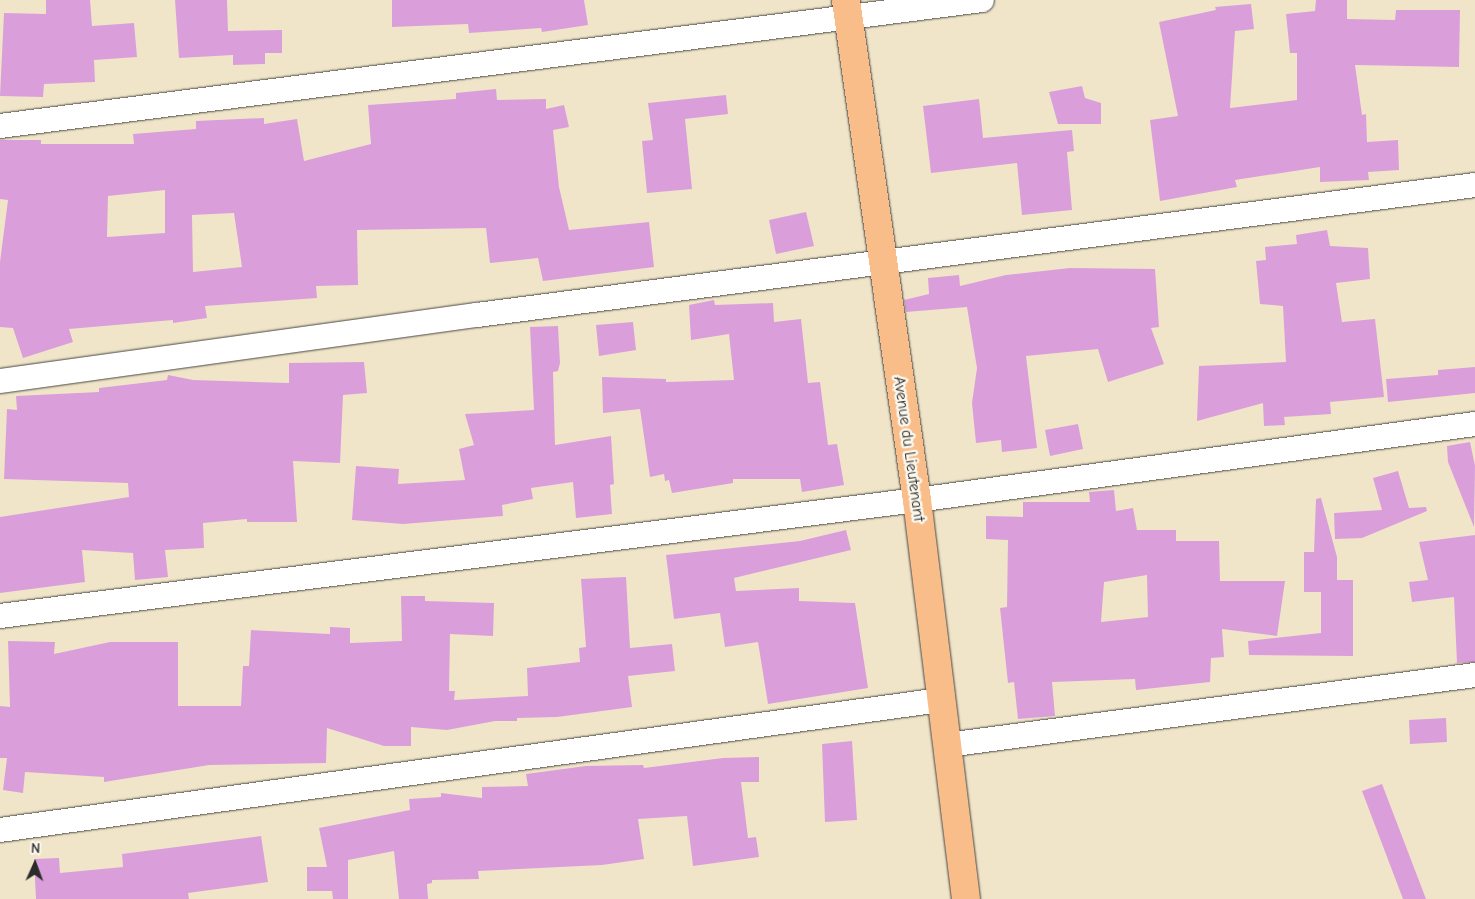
<!DOCTYPE html>
<style>
body{margin:0}
#map{position:relative;width:1475px;height:899px;overflow:hidden;background:#f0e5c9;font-family:"Comic Neue",sans-serif}
div>[style]{position:absolute}
.building>*{inset:0;background:#da9fdb}
.roads{filter:drop-shadow(0 0 1px #494743) drop-shadow(0 0 1px #494743)}
.minor>*{height:24px;margin:-12px;padding:0 12px;transform-origin:12px;border-radius:12px;background:#fff}
.primary>*{height:28px;margin:-14px;padding:0 14px;transform-origin:14px;border-radius:14px;background:#f9bd89}
span{translate:-50% -50%;white-space:nowrap;text-align:center;line-height:1.15;-webkit-text-stroke:5px #fbf7ec;paint-order:stroke}
.street-label{font-size:16px;color:#2b2b2b}
.north{position:absolute;left:10px;top:839px;width:50px;height:50px;-webkit-text-stroke:4px #fbf7ec;paint-order:stroke;rotate:2deg;font-size:14px;font-weight:700;line-height:20px;text-align:center;color:#2b2b2b}
.north::after{content:'';display:block;margin:auto;width:18px;height:22px;background:#2b2b2b;clip-path:polygon(50% 0,100% 100%,50% 72%,0 100%)}
</style>
<div id="map">
<div class="building">
<div style="clip-path:polygon(46px 0,90px 0,92px 26px,134px 23px,137px 57px,94px 60px,95px 82px,44px 84px,43px 97px,0 96px,4px 13px,46px 14px)"></div>
<div style="clip-path:polygon(175px 0,227px 0,228px 31px,282px 30px,282px 53px,265px 53px,265px 64px,233px 65px,233px 55px,179px 58px)"></div>
<div style="clip-path:polygon(392px 0,584px 0,588px 25px,542px 32px,541px 28px,469px 33px,468px 24px,392px 27px)"></div>
<div style="clip-path:polygon(1316px 0,1347px 0,1347px 19px,1395px 20px,1396px 10px,1460px 10px,1459px 67px,1355px 65px,1362px 115px,1366px 114px,1367px 142px,1398px 140px,1399px 170px,1368px 172px,1369px 180px,1320px 182px,1320px 167px,1235px 180px,1237px 187px,1160px 201px,1150px 120px,1178px 116px,1159px 22px,1216px 10px,1215px 7px,1251px 4px,1254px 29px,1235px 31px,1230px 108px,1297px 100px,1297px 53px,1290px 53px,1286px 14px,1315px 11px)"></div>
<div style="clip-path:polygon(1082px 86px,1085px 98px,1101px 103px,1101px 124px,1058px 124px,1049px 92px)"></div>
<div style="clip-path:polygon(evenodd,496px 89px,497px 100px,546px 99px,546px 109px,564px 105px,569px 127px,553px 130px,559px 187px,569px 230px,649px 222px,654px 267px,543px 281px,538px 258px,490px 263px,486px 228px,357px 230px,358px 285px,316px 286px,317px 298px,205px 306px,207px 318px,173px 323px,173px 320px,69px 329px,73px 342px,23px 358px,13px 328px,0 327px,0 262px,8px 200px,0 199px,0 140px,41px 140px,41px 144px,134px 144px,133px 134px,196px 129px,196px 121px,264px 118px,264px 124px,297px 119px,304px 161px,371px 144px,368px 105px,456px 99px,456px 93px,496px 89px,165px 190px,165px 233px,107px 237px,108px 196px,165px 190px,496px 89px,234px 213px,242px 267px,193px 272px,192px 215px,234px 213px)"></div>
<div style="clip-path:polygon(726px 95px,728px 114px,685px 119px,692px 189px,647px 193px,642px 141px,653px 140px,648px 103px)"></div>
<div style="clip-path:polygon(979px 99px,983px 138px,1072px 130px,1074px 151px,1067px 152px,1072px 210px,1022px 215px,1017px 163px,931px 173px,923px 106px)"></div>
<div style="clip-path:polygon(806px 212px,814px 246px,776px 254px,769px 220px)"></div>
<div style="clip-path:polygon(1327px 230px,1330px 246px,1368px 248px,1370px 279px,1336px 283px,1342px 322px,1375px 319px,1384px 397px,1330px 402px,1331px 414px,1284px 417px,1285px 425px,1264px 426px,1263px 403px,1197px 421px,1199px 366px,1286px 362px,1283px 306px,1260px 304px,1256px 261px,1266px 260px,1265px 247px,1297px 244px,1296px 235px)"></div>
<div style="clip-path:polygon(1070px 268px,1155px 269px,1159px 327px,1151px 328px,1164px 364px,1108px 382px,1098px 349px,1026px 356px,1037px 448px,1002px 452px,1001px 440px,976px 443px,972px 403px,977px 368px,967px 307px,906px 312px,904px 300px,929px 294px,928px 278px,959px 275px,960px 286px,1006px 275px)"></div>
<div style="clip-path:polygon(714px 300px,715px 305px,773px 303px,774px 322px,801px 319px,808px 383px,820px 382px,828px 445px,837px 444px,844px 485px,802px 492px,800px 479px,733px 479px,733px 483px,672px 493px,669px 480px,665px 481px,664px 474px,650px 477px,640px 409px,603px 413px,602px 377px,666px 379px,666px 382px,734px 380px,729px 334px,691px 340px,689px 305px)"></div>
<div style="clip-path:polygon(633px 322px,636px 350px,599px 356px,596px 325px)"></div>
<div style="clip-path:polygon(558px 326px,560px 363px,558px 371px,553px 372px,555px 445px,611px 436px,614px 484px,610px 485px,612px 514px,576px 518px,573px 482px,531px 488px,533px 499px,502px 505px,503px 516px,403px 524px,352px 520px,356px 466px,399px 469px,398px 484px,465px 480px,459px 449px,474px 445px,465px 414px,534px 410px,530px 327px)"></div>
<div style="clip-path:polygon(364px 362px,367px 393px,343px 395px,340px 463px,293px 461px,297px 522px,247px 522px,247px 519px,203px 523px,204px 548px,165px 550px,168px 577px,135px 580px,133px 553px,82px 550px,85px 582px,0 593px,0 517px,129px 497px,128px 483px,4px 479px,7px 409px,17px 410px,16px 396px,99px 392px,99px 388px,167px 380px,168px 375px,193px 380px,289px 383px,289px 363px)"></div>
<div style="clip-path:polygon(1475px 367px,1475px 393px,1388px 402px,1386px 379px,1438px 375px,1438px 370px)"></div>
<div style="clip-path:polygon(1078px 424px,1083px 449px,1050px 456px,1045px 430px)"></div>
<div style="clip-path:polygon(1470px 442px,1475px 466px,1474px 527px,1448px 462px,1447px 446px)"></div>
<div style="clip-path:polygon(1398px 471px,1409px 508px,1426px 507px,1427px 511px,1362px 538px,1335px 539px,1334px 513px,1382px 510px,1373px 478px)"></div>
<div style="clip-path:polygon(evenodd,1114px 490px,1116px 511px,1133px 508px,1137px 530px,1176px 530px,1176px 541px,1219px 541px,1220px 581px,1285px 581px,1277px 636px,1222px 629px,1224px 657px,1211px 658px,1210px 682px,1136px 690px,1135px 679px,1052px 682px,1055px 716px,1018px 719px,1014px 682px,1008px 683px,1000px 608px,1007px 607px,1008px 540px,986px 539px,986px 516px,1023px 517px,1023px 502px,1090px 502px,1089px 492px,1114px 490px,1147px 575px,1148px 617px,1101px 622px,1104px 582px,1147px 575px)"></div>
<div style="clip-path:polygon(1321px 498px,1337px 557px,1337px 580px,1353px 580px,1353px 656px,1249px 655px,1248px 641px,1321px 633px,1321px 592px,1304px 592px,1304px 552px,1314px 552px,1316px 499px)"></div>
<div style="clip-path:polygon(846px 530px,851px 550px,734px 578px,736px 591px,799px 588px,799px 601px,855px 603px,868px 688px,768px 704px,758px 642px,725px 647px,720px 613px,674px 619px,666px 555px,800px 541px)"></div>
<div style="clip-path:polygon(1475px 535px,1475px 662px,1457px 663px,1454px 597px,1412px 602px,1409px 582px,1428px 580px,1419px 542px)"></div>
<div style="clip-path:polygon(626px 577px,630px 648px,672px 644px,675px 671px,628px 676px,632px 707px,557px 717px,517px 718px,517px 721px,495px 721px,447px 730px,411px 727px,411px 746px,384px 746px,327px 728px,326px 763px,209px 765px,104px 782px,104px 777px,25px 772px,23px 793px,3px 790px,7px 758px,0 758px,0 706px,10px 707px,8px 641px,55px 642px,54px 654px,110px 642px,178px 642px,178px 706px,241px 706px,243px 666px,249px 666px,251px 630px,330px 634px,330px 627px,350px 628px,350px 643px,402px 641px,401px 596px,425px 596px,425px 601px,494px 603px,493px 636px,450px 634px,449px 691px,455px 691px,454px 700px,528px 696px,527px 668px,580px 662px,579px 648px,586px 647px,581px 579px)"></div>
<div style="clip-path:polygon(1446px 718px,1447px 742px,1410px 744px,1409px 720px)"></div>
<div style="clip-path:polygon(852px 741px,857px 820px,825px 822px,822px 744px)"></div>
<div style="clip-path:polygon(759px 757px,759px 782px,741px 782px,748px 838px,756px 837px,759px 857px,693px 866px,687px 816px,638px 819px,644px 859px,602px 865px,478px 871px,479px 879px,432px 880px,432px 883px,427px 884px,428px 899px,399px 899px,394px 851px,348px 860px,348px 899px,333px 899px,332px 891px,307px 891px,307px 867px,327px 867px,319px 828px,410px 810px,409px 799px,441px 797px,441px 793px,482px 798px,482px 787px,528px 786px,526px 774px,586px 766px,643px 765px,644px 768px,723px 758px)"></div>
<div style="clip-path:polygon(1382px 784px,1426px 899px,1403px 899px,1362px 791px)"></div>
<div style="clip-path:polygon(261px 836px,268px 882px,188px 893px,189px 899px,36px 899px,34px 859px,59px 858px,60px 873px,123px 867px,122px 854px)"></div>
</div>
<div class="roads">
<div class="minor">
<div style="left:0;top:126px;width:990px;rotate:-7.31deg"></div>
<div style="left:0;top:381px;width:482px;rotate:-7.9deg"></div>
<div style="left:477px;top:315px;width:1006px;rotate:-7.42deg"></div>
<div style="left:0;top:616px;width:924px;rotate:-7.21deg"></div>
<div style="left:917px;top:500px;width:563px;rotate:-7.76deg"></div>
<div style="left:947px;top:745px;width:533px;rotate:-7.55deg"></div>
<div style="left:0;top:830px;width:950px;rotate:-7.87deg"></div>
</div>
<div class="primary">
<div style="left:846px;top:0;width:505px;rotate:81.92deg"></div>
<div style="left:917px;top:500px;width:402px;rotate:83deg"></div>
</div>
</div>
<div class="street-label">
<span style="left:909px;top:449px;rotate:82deg">Avenue du Lieutenant</span>
</div>
<div class="north">N</div>
</div>
